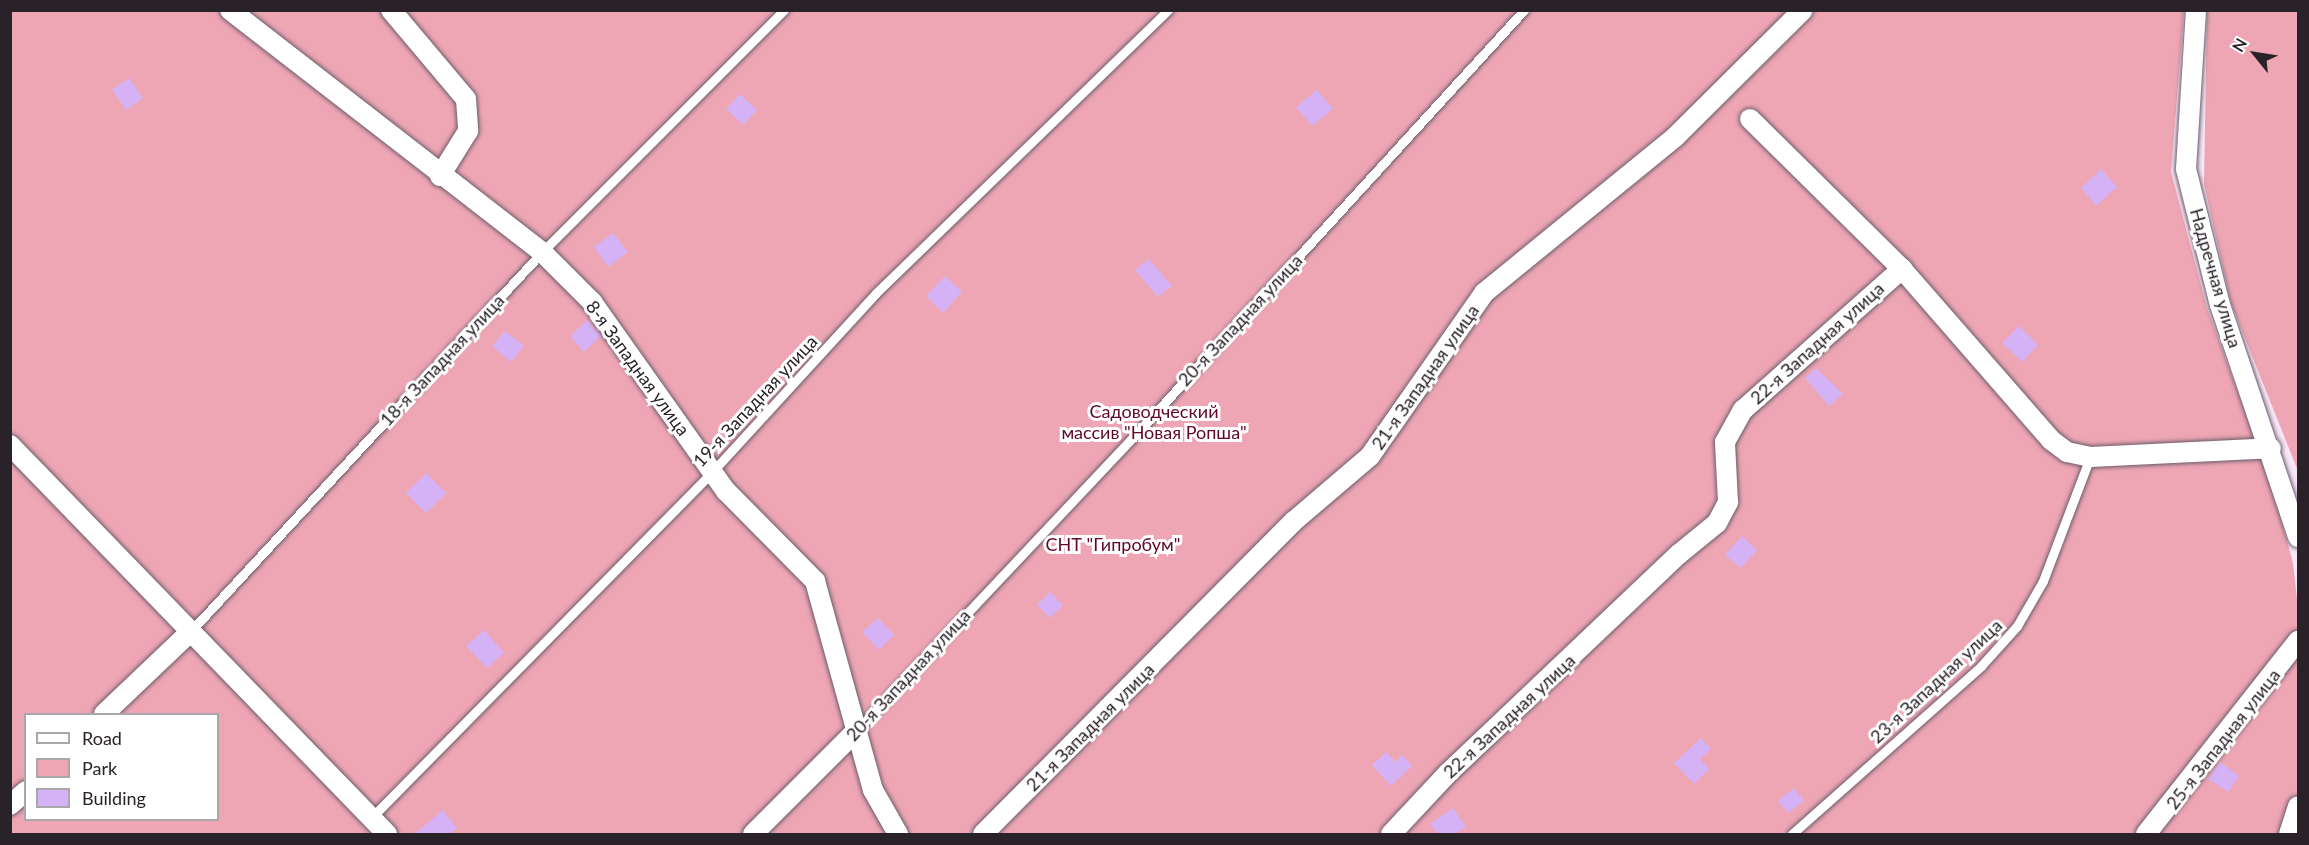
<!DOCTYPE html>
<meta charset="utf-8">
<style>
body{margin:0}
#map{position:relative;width:2309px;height:845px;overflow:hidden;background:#f9e6f8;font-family:Lato,sans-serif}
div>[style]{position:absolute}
.green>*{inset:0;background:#eea6b4}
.building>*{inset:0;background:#d5b2f5}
.roads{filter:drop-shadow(0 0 2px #6d5d6d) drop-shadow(0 0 2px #6d5d6d)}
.service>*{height:9px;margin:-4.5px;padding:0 4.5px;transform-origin:4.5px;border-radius:4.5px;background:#fff}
.minor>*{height:20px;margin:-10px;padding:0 10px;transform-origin:10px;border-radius:10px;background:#fff}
span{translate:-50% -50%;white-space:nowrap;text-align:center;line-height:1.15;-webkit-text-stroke:6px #fff;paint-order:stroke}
.street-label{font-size:18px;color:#292229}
.park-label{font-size:18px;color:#62072a}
.frame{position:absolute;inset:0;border:12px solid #292229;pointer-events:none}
.legend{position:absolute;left:24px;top:713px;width:195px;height:108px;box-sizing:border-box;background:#fff;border:2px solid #a9a7a9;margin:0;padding:8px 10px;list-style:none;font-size:18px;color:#292229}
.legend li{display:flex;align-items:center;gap:12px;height:30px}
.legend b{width:30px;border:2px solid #a9a7a9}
.north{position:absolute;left:2225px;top:24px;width:60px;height:60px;-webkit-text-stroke:4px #fff;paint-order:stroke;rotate:300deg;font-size:16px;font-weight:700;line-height:24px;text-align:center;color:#292229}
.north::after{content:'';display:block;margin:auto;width:21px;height:27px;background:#292229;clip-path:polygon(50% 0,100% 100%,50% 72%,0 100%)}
</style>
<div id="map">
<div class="green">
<div style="clip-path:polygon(evenodd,10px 11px,2184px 11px,2171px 172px,2207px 308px,2271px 482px,2293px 563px,2298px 608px,2298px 834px,11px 834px,10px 11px,26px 714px,218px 714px,218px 820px,26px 820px,26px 714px)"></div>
<div style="clip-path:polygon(2207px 11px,2298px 11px,2298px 471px,2231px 303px,2204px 184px)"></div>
</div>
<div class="building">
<div style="clip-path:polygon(129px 78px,143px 98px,126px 110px,112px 90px)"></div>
<div style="clip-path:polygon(1317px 90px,1333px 109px,1312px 126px,1296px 107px)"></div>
<div style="clip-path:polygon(740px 94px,757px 110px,743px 125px,726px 109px)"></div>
<div style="clip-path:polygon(2101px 169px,2117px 187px,2096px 206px,2081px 188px)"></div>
<div style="clip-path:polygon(613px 233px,628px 252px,608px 267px,594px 247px)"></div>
<div style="clip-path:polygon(1149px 259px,1172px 286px,1158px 297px,1135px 270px)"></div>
<div style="clip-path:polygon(945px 276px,962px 292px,943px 313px,926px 296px)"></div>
<div style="clip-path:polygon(587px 320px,601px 336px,584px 352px,570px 336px)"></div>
<div style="clip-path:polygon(2019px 326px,2038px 345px,2022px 362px,2002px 343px)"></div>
<div style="clip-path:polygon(505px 331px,524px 346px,511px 362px,492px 346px)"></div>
<div style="clip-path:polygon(1816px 368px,1843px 394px,1829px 406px,1805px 378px)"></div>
<div style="clip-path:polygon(426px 473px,446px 493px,426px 513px,406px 493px)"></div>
<div style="clip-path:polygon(1742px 536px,1757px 550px,1741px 568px,1725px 555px)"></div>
<div style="clip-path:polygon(1050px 592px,1063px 605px,1050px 618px,1037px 605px)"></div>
<div style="clip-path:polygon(878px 618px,894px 635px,879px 650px,862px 632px)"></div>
<div style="clip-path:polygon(484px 630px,504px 653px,487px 668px,466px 646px)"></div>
<div style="clip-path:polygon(1701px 738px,1711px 749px,1700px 759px,1709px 769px,1694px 784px,1674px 763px)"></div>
<div style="clip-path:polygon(1386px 752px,1395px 762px,1402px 755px,1412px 766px,1391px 786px,1372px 765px)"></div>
<div style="clip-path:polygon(2220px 762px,2239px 776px,2228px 792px,2208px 779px)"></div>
<div style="clip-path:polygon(1794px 788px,1804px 801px,1788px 813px,1778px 801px)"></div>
<div style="clip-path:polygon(1453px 808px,1466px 827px,1455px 834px,1438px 834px,1430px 824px)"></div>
<div style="clip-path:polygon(443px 810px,457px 828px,449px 834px,414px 834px)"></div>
</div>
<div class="roads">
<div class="service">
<div style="left:190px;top:632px;width:518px;rotate:-47.19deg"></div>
<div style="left:542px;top:252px;width:342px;rotate:-45deg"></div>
<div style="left:857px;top:730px;width:423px;rotate:-46.7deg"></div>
<div style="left:1147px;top:422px;width:558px;rotate:-47.54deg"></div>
<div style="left:371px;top:818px;width:487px;rotate:-45.4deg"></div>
<div style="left:713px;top:471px;width:241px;rotate:-47.5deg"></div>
<div style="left:876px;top:293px;width:407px;rotate:-44.1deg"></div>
<div style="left:1792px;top:834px;width:253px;rotate:-41.6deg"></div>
<div style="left:1981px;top:666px;width:54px;rotate:-48deg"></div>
<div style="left:2017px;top:626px;width:52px;rotate:-60deg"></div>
<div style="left:2043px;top:581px;width:133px;rotate:-69.2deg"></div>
</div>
<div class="minor">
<div style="left:230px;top:10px;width:395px;rotate:37.8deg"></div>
<div style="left:542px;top:252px;width:71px;rotate:45deg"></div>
<div style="left:592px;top:302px;width:232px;rotate:54.7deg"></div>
<div style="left:726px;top:491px;width:127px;rotate:45.3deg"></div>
<div style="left:815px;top:581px;width:217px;rotate:74.5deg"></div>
<div style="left:873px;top:790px;width:51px;rotate:60.4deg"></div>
<div style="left:391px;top:10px;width:116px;rotate:49.9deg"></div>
<div style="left:466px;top:99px;width:32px;rotate:86deg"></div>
<div style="left:468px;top:131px;width:53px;rotate:121.9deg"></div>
<div style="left:2196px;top:10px;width:159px;rotate:93.6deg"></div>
<div style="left:2186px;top:169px;width:140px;rotate:76deg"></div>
<div style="left:2220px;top:305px;width:245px;rotate:71.4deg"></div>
<div style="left:1750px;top:119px;width:214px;rotate:44.6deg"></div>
<div style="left:10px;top:445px;width:542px;rotate:45.9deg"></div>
<div style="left:104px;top:714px;width:119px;rotate:-43.6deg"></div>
<div style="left:10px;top:805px;width:21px;rotate:-41deg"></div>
<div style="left:753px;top:834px;width:147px;rotate:-45deg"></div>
<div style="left:983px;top:834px;width:441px;rotate:-45.2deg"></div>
<div style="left:1294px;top:521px;width:100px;rotate:-40.5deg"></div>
<div style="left:1370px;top:456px;width:199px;rotate:-55deg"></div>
<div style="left:1484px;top:293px;width:247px;rotate:-39.2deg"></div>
<div style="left:1675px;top:137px;width:180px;rotate:-44.8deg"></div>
<div style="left:1391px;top:834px;width:83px;rotate:-46.9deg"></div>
<div style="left:1448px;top:773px;width:318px;rotate:-43.5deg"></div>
<div style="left:1679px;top:554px;width:49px;rotate:-39.2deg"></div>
<div style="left:1717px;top:523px;width:24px;rotate:-62deg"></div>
<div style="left:1728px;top:502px;width:60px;rotate:-92.9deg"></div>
<div style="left:1725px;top:442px;width:37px;rotate:-61deg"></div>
<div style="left:1743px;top:410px;width:213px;rotate:-41.6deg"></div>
<div style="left:1902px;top:269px;width:227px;rotate:48.9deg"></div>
<div style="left:2051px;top:440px;width:20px;rotate:37deg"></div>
<div style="left:2067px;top:452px;width:24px;rotate:12deg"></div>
<div style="left:2090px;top:457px;width:181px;rotate:-2.8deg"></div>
<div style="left:2146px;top:834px;width:246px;rotate:-51.8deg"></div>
<div style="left:2289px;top:834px;width:29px;rotate:-72deg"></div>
</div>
</div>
<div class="street-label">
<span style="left:2216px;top:278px;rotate:74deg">Надречная улица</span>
<span style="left:1240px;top:320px;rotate:-47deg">20-я Западная улица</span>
<span style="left:1817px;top:343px;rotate:-42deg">22-я Западная улица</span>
<span style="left:442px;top:360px;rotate:-47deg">18-я Западная улица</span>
<span style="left:638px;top:368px;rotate:54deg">8-я Западная улица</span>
<span style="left:1425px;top:377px;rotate:-55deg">21-я Западная улица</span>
<span style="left:755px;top:401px;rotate:-47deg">19-я Западная улица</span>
<span style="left:908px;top:675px;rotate:-47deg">20-я Западная улица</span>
<span style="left:1936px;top:681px;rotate:-43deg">23-я Западная улица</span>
<span style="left:1509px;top:716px;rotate:-43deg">22-я Западная улица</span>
<span style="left:1090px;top:727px;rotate:-45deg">21-я Западная улица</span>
<span style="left:2223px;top:739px;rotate:-52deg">25-я Западная улица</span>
</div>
<div class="park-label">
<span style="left:1154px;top:422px">Садоводческий<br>массив "Новая Ропша"</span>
<span style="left:1113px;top:544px">СНТ "Гипробум"</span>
</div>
<div class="frame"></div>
<ul class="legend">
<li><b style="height:8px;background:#fff"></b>Road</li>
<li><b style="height:16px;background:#eea6b4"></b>Park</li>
<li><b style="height:16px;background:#d5b2f5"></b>Building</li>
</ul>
<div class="north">N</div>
</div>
